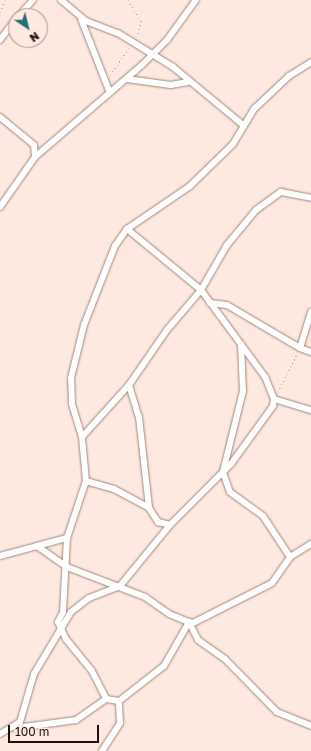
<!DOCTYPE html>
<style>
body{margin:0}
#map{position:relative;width:311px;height:751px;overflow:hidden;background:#fee9e0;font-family:"Golos Text",sans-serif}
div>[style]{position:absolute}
.path>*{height:1px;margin-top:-0.5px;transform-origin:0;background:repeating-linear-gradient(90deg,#a7978f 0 1px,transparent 0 4px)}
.roads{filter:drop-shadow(0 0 1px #9f877d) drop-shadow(0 0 1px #9f877d)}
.minor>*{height:6px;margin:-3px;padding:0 3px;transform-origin:3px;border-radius:3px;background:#fff}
span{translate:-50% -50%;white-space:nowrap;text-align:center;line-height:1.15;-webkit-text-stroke:4px #fee9e0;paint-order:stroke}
.north{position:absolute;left:8px;top:8px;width:40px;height:40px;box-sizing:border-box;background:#fee9e0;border:1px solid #a2938c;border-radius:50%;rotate:145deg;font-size:11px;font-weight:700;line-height:16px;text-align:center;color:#19110d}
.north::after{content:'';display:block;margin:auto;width:14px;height:18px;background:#266f79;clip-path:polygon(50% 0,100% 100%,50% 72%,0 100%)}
.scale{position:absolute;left:8px;top:725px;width:91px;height:18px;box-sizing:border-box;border:2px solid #19110d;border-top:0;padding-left:5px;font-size:12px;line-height:14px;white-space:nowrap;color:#19110d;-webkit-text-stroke:3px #fee9e0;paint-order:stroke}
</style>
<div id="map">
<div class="path">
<div style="left:128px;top:0;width:25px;rotate:58deg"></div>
<div style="left:141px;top:21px;width:16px;rotate:104deg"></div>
<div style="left:0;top:12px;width:13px;rotate:-67deg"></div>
<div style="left:110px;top:75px;width:33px;rotate:-55deg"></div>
<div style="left:278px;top:392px;width:42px;rotate:-63.4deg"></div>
</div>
<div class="roads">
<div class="minor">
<div style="left:61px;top:0;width:33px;rotate:40deg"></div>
<div style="left:86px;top:21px;width:34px;rotate:21deg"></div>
<div style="left:118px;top:33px;width:65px;rotate:31.7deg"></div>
<div style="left:173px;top:67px;width:91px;rotate:39.6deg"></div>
<div style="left:19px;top:16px;width:21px;rotate:-49deg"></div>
<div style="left:81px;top:19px;width:79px;rotate:68.6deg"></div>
<div style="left:0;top:40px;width:26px;rotate:-53deg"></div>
<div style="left:127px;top:79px;width:44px;rotate:7.8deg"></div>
<div style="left:171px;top:85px;width:17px;rotate:-10deg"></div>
<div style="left:0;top:117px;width:44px;rotate:39.5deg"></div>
<div style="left:34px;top:145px;width:12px;rotate:85deg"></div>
<div style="left:0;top:207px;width:61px;rotate:-55deg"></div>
<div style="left:35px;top:157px;width:141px;rotate:-40.7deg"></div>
<div style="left:142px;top:65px;width:35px;rotate:-45deg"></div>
<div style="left:167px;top:40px;width:49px;rotate:-54.1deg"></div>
<div style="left:210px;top:303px;width:17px;rotate:7deg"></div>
<div style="left:227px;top:305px;width:85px;rotate:30.5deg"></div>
<div style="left:300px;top:348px;width:38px;rotate:-73deg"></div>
<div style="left:241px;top:344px;width:47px;rotate:87.6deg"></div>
<div style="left:243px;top:391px;width:83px;rotate:103.9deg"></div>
<div style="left:223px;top:472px;width:21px;rotate:71deg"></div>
<div style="left:230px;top:492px;width:41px;rotate:36deg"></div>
<div style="left:263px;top:516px;width:49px;rotate:56.6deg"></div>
<div style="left:300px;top:348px;width:12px;rotate:20deg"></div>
<div style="left:129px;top:385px;width:34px;rotate:73deg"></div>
<div style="left:139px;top:417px;width:92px;rotate:83.7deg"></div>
<div style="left:149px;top:508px;width:17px;rotate:57deg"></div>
<div style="left:158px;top:522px;width:12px;rotate:14deg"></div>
<div style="left:274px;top:399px;width:39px;rotate:17deg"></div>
<div style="left:82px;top:437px;width:70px;rotate:-47.9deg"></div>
<div style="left:129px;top:385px;width:67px;rotate:-55.4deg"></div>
<div style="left:167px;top:330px;width:52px;rotate:-49.6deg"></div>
<div style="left:201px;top:290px;width:52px;rotate:-60deg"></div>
<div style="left:227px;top:245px;width:45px;rotate:-50.4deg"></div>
<div style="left:256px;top:210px;width:31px;rotate:-36deg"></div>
<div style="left:281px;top:192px;width:31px;rotate:11deg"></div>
<div style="left:86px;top:481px;width:29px;rotate:16deg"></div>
<div style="left:114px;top:489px;width:40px;rotate:28deg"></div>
<div style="left:67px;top:538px;width:74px;rotate:93.1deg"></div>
<div style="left:63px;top:612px;width:11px;rotate:117deg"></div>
<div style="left:58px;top:622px;width:19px;rotate:65deg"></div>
<div style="left:66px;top:639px;width:41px;rotate:50.9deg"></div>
<div style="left:92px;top:671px;width:31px;rotate:63deg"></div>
<div style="left:37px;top:546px;width:31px;rotate:-15deg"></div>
<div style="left:67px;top:538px;width:60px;rotate:-71.6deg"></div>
<div style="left:86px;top:481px;width:44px;rotate:-95.2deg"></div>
<div style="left:82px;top:437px;width:34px;rotate:-107deg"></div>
<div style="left:72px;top:404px;width:26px;rotate:-92deg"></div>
<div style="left:71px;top:378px;width:55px;rotate:-76.2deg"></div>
<div style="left:84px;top:325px;width:85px;rotate:-68.6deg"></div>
<div style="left:115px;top:246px;width:21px;rotate:-55deg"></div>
<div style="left:127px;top:229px;width:76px;rotate:-34.3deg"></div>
<div style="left:190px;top:186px;width:60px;rotate:-44.3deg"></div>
<div style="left:233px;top:144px;width:41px;rotate:-59deg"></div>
<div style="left:254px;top:109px;width:48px;rotate:-43.3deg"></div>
<div style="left:289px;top:76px;width:26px;rotate:-32deg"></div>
<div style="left:0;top:556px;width:38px;rotate:-15deg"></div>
<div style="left:37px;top:546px;width:37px;rotate:35deg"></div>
<div style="left:67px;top:567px;width:84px;rotate:21deg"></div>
<div style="left:145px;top:597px;width:29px;rotate:35deg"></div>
<div style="left:169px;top:614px;width:22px;rotate:22deg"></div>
<div style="left:189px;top:622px;width:20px;rotate:63deg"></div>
<div style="left:198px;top:640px;width:33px;rotate:35deg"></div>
<div style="left:225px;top:659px;width:74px;rotate:45.5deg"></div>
<div style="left:277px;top:712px;width:37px;rotate:22deg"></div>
<div style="left:191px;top:624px;width:91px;rotate:-26.8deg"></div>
<div style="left:272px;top:583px;width:32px;rotate:-55deg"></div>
<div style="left:290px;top:557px;width:25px;rotate:-32deg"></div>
<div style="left:16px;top:728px;width:61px;rotate:-7.6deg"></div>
<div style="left:76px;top:720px;width:37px;rotate:-35deg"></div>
<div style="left:106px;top:699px;width:13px;rotate:9deg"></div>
<div style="left:119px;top:701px;width:57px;rotate:-37.9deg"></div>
<div style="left:164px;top:666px;width:51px;rotate:-60.4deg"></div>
<div style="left:0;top:734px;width:23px;rotate:-31deg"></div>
<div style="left:20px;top:722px;width:50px;rotate:-73.7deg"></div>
<div style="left:34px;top:674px;width:72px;rotate:-59.2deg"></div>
<div style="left:71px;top:612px;width:23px;rotate:-38deg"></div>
<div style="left:89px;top:598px;width:33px;rotate:-21deg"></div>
<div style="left:120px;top:586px;width:79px;rotate:-50.7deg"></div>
<div style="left:170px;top:525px;width:86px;rotate:-45deg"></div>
<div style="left:231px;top:464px;width:72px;rotate:-54.1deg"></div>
<div style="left:273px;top:406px;width:7px;rotate:-82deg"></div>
<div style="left:274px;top:399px;width:24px;rotate:-112deg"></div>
<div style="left:265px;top:377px;width:108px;rotate:-126.3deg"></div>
<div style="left:201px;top:290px;width:96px;rotate:-140.5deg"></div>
<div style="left:102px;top:751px;width:33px;rotate:-57deg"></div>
<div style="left:120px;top:723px;width:22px;rotate:-93deg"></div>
</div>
</div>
<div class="north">N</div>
<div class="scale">100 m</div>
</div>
